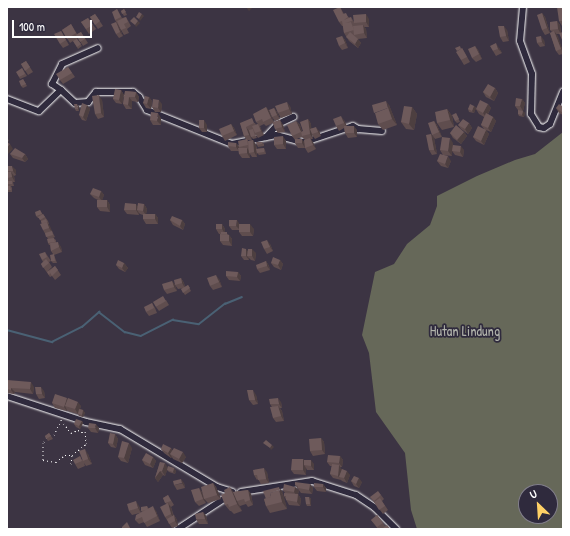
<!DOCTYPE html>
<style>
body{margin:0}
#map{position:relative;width:570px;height:536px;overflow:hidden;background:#3c3443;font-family:"Patrick Hand",sans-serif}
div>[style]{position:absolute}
.green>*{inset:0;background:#666859}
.stream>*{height:1.5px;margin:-0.75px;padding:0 0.75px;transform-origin:0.75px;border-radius:0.75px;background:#4a6174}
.path>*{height:1px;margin-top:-0.5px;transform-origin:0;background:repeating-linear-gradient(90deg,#fff 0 1px,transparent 0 4px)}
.roads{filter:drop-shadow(0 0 1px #fff) drop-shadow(0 0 1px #fff)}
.street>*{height:6px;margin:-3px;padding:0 3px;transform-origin:3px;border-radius:3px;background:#2f2a3d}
.wall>*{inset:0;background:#5f4d4e}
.shaded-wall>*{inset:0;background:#4d3f40}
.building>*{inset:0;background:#6e5a5b}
span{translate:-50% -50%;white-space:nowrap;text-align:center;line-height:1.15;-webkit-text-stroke:3.5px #2f2a3d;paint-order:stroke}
.park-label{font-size:14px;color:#b2b4ac}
.frame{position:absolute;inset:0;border:8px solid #fff;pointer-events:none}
.north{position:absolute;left:518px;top:484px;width:40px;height:40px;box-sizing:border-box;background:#2f2a3d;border:1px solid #827f8b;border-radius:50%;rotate:335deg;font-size:11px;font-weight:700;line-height:16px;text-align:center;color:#fff}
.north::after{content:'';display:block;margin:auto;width:14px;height:18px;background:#ffd166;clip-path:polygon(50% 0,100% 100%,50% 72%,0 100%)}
.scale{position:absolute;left:12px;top:20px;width:80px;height:18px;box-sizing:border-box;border:2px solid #fff;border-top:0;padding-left:5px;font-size:12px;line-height:14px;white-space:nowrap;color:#fff;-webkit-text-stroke:3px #2f2a3d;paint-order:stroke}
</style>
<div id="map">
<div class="green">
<div style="clip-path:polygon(evenodd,563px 132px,563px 529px,417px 529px,411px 510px,405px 453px,376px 412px,369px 353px,362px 335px,375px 272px,394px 264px,407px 244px,430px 225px,437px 206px,437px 196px,477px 176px,515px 160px,535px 154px,563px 132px,526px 492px,550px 492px,550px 516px,526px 516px,526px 492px)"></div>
</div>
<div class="stream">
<div style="left:7px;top:330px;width:47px;rotate:14.9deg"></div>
<div style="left:52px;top:342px;width:34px;rotate:-27deg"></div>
<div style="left:82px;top:327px;width:23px;rotate:-41deg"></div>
<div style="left:99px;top:312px;width:33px;rotate:38deg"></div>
<div style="left:125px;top:332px;width:16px;rotate:14deg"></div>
<div style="left:141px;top:336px;width:36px;rotate:-27deg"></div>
<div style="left:173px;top:320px;width:26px;rotate:9deg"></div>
<div style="left:199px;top:324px;width:33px;rotate:-38deg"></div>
<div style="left:225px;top:304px;width:18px;rotate:-22deg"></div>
</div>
<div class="path">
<div style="left:50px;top:436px;width:4px;rotate:-14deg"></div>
<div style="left:54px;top:435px;width:17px;rotate:-65deg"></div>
<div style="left:61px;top:420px;width:16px;rotate:52deg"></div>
<div style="left:71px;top:433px;width:8px;rotate:-23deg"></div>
<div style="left:78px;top:430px;width:7px;rotate:27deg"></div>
<div style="left:47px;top:438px;width:6px;rotate:129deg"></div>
<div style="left:43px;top:443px;width:17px;rotate:90deg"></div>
<div style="left:43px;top:460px;width:13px;rotate:9deg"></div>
<div style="left:56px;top:462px;width:11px;rotate:-38deg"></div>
<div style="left:65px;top:455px;width:7px"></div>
<div style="left:71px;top:464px;width:9px;rotate:-84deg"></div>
<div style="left:72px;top:455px;width:18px;rotate:-38deg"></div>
<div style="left:86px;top:444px;width:15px;rotate:-94deg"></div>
</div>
<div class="roads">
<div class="street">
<div style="left:523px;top:7px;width:34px;rotate:95deg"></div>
<div style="left:520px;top:41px;width:35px;rotate:70deg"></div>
<div style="left:532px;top:74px;width:40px;rotate:91.4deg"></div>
<div style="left:531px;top:114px;width:15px;rotate:58deg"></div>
<div style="left:539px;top:127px;width:5px;rotate:11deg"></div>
<div style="left:544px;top:128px;width:7px;rotate:-34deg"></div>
<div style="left:550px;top:124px;width:35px;rotate:-68deg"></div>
<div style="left:61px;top:90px;width:11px;rotate:-146deg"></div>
<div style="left:52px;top:84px;width:22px;rotate:-63deg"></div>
<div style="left:62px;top:64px;width:39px;rotate:-24deg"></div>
<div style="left:7px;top:99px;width:34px;rotate:21deg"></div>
<div style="left:39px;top:111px;width:30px;rotate:-44deg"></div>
<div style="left:61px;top:90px;width:19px;rotate:43deg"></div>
<div style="left:75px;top:103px;width:13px;rotate:-4deg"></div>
<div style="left:88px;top:102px;width:13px;rotate:-51deg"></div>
<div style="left:96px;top:92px;width:37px"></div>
<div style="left:133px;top:92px;width:8px;rotate:40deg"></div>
<div style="left:139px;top:97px;width:15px;rotate:58deg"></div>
<div style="left:147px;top:110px;width:92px;rotate:21.8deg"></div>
<div style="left:232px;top:144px;width:45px;rotate:-11.6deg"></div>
<div style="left:276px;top:135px;width:27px;rotate:15deg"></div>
<div style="left:302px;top:142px;width:6px;rotate:-9deg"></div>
<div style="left:308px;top:141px;width:47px;rotate:-18.4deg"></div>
<div style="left:353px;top:126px;width:6px;rotate:31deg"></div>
<div style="left:358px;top:129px;width:24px;rotate:5deg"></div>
<div style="left:266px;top:137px;width:18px;rotate:-47deg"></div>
<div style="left:278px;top:124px;width:17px;rotate:-25deg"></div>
<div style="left:7px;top:396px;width:83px;rotate:18.2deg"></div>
<div style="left:86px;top:422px;width:35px;rotate:12deg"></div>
<div style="left:120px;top:429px;width:113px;rotate:30.9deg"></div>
<div style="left:217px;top:487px;width:16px;rotate:18deg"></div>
<div style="left:241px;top:492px;width:72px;rotate:-8.8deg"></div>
<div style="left:312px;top:481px;width:46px;rotate:17.7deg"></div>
<div style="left:356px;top:495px;width:23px;rotate:34deg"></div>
<div style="left:375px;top:508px;width:30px;rotate:45deg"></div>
<div style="left:178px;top:529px;width:62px;rotate:-33.2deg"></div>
</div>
</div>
<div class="wall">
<div style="clip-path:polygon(340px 7px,344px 14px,350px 18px,351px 17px,354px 22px,369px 19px,369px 27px,364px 27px,366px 29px,367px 38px,358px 39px,361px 43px,358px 48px,349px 41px,344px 33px,343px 26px,342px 26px,339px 22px)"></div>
<div style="clip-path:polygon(563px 7px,563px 26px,562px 26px,559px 21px)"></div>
<div style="clip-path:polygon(117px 9px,122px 18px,126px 17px,131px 26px,127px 29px,129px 33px,124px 35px,115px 20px)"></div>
<div style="clip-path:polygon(124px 9px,127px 15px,124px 16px,121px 11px)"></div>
<div style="clip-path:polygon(542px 13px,545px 17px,550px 33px,552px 32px,550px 30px,557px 21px,560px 25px,561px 32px,560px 34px,556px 34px,563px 51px,563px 54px,559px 55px,556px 51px,550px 33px,545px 35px,542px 30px)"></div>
<div style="clip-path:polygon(95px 14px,103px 26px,98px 29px,90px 17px)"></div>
<div style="clip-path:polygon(88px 18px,96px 29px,89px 34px,81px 22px)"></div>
<div style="clip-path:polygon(116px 22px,119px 27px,123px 36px,119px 38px,116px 34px)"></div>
<div style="clip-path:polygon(71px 24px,77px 34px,81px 32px,88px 43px,83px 46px,78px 38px,77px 39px,82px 46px,78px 49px,73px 41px,70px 43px,62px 30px)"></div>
<div style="clip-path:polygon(507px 30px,509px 41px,503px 42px,500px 37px)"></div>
<div style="clip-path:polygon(61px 31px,69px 45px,63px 48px,60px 44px)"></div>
<div style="clip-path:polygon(342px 36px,345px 40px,348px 48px,342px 50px,339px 46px)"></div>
<div style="clip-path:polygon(544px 40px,545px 46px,540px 47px,537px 43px)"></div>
<div style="clip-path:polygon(475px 46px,478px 50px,482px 59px,476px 62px,472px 58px)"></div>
<div style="clip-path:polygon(462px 48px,465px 53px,470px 62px,464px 65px,461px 60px,462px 49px)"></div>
<div style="clip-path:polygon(499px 48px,502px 53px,496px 56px,493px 51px)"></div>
<div style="clip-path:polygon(26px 61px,33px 72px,28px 75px,21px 64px)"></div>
<div style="clip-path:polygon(68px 67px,75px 77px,63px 84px,60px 80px)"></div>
<div style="clip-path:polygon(22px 68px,27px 76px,20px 79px,19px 77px)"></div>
<div style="clip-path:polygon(23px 79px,27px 86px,23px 88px,21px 86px)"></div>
<div style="clip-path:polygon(495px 88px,498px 93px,494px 101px,486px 97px,483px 92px)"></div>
<div style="clip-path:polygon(121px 90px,124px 95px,122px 104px,116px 103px,113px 99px)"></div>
<div style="clip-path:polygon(125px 91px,136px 92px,139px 97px,138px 102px,132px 101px,132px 109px,126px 109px,123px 104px)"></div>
<div style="clip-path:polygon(149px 97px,152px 101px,151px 109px,146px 108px,143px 103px)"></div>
<div style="clip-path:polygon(522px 99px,525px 103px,523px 111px,522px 111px,525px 113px,524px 117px,519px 116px,518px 114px,518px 110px,515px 106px)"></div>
<div style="clip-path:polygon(102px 100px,104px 117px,98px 119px,95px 114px)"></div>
<div style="clip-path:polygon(162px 104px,161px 112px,155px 112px,152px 107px)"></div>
<div style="clip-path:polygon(488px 104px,491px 108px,488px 114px,493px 117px,496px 121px,491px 132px,486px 130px,489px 134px,484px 145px,476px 141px,473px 137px,484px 129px,481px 125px,484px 117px,479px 114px,476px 109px)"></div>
<div style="clip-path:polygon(87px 105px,90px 109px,86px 121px,82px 120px,79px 115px)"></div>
<div style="clip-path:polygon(389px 105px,397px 125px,383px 130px,378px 124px)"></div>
<div style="clip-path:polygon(79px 106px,79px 111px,76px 111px,75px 109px)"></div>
<div style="clip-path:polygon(290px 106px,292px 114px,281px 118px,278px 113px)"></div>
<div style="clip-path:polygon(474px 106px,476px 108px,474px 113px,469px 112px,468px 109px)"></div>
<div style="clip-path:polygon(266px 107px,269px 111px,274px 122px,280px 120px,283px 125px,285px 132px,278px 133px,275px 129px,273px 123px,266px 126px,264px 124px,260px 126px,261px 129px,264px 135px,258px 138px,255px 134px,257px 138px,253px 139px,251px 137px,249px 131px,252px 140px,248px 140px,248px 141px,253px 140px,256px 145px,257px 149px,264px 148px,265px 150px,266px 154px,259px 155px,257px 153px,257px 157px,252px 157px,250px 154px,250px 158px,242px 158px,239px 154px,239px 151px,231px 151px,228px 146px,236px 143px,239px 146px,246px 139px,244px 136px,240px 123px,255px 123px,256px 125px,258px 124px,256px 122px)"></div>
<div style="clip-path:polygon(412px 107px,417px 114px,414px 130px,406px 129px,401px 122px)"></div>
<div style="clip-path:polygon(563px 107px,563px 115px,559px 113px,556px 108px)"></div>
<div style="clip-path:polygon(274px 108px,277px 112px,280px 119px,275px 121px,272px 117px)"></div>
<div style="clip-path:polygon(447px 109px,452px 116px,454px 127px,442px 130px,437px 123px)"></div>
<div style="clip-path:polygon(456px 113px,460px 122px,457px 123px,455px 121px)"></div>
<div style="clip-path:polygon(161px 118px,161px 125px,153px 125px,150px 120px)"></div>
<div style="clip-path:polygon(evenodd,308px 119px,311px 124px,311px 128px,319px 131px,321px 136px,315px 139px,312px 135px,313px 139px,311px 139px,316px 149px,308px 153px,305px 148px,298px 148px,295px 143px,295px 140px,292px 136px,296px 121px,300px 125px,302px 132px,303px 131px,308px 119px,302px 137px,305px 140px,304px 142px,297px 139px,302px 137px)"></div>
<div style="clip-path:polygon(344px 120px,347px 126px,357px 130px,357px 137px,348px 138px,345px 133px,344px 128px,339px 131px,336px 126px)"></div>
<div style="clip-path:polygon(434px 121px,437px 125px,442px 137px,435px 139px,432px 135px)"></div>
<div style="clip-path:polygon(469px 123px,472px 128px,468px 134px,461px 129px,458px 125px)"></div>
<div style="clip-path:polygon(231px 124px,234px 128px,237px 135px,225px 141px,222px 136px)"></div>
<div style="clip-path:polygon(207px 125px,207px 132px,202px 132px,199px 128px)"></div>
<div style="clip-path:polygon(464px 132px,467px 136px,461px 144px,453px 138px,450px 133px)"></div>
<div style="clip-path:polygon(431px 134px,434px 138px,437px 154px,432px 155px,429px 150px)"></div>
<div style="clip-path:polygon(7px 137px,9px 141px,7px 142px)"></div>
<div style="clip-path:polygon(286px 141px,286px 149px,277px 149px,274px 145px)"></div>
<div style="clip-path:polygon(262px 142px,264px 144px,264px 146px,258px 147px,257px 145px)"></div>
<div style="clip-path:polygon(453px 143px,453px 145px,464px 150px,463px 157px,455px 155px,452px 151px,452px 156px,443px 155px,440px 150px)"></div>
<div style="clip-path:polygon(10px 154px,25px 154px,28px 159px,25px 162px,13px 158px)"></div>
<div style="clip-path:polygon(437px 161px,451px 161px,448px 168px,441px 166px)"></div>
<div style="clip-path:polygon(7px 166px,16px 170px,16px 175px,14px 176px,15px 182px,13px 182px,14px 186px,11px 186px,12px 188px,12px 192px,7px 192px)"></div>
<div style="clip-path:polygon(101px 191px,104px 195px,102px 200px,107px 200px,110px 205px,110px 212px,100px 211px,97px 207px,98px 200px,94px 198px,90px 194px)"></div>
<div style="clip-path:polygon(144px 204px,147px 209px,146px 214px,155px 214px,158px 218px,158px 224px,146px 224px,143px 219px,143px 215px,140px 214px,139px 213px,139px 215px,127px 214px,124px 210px)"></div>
<div style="clip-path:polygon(40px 210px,43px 215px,43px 214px,48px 221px,49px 224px,48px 224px,52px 231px,55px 237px,53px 238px,56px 240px,56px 243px,61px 247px,62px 252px,54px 255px,57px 263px,53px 263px,51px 261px,53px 254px,51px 251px,50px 245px,49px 245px,48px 243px,48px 239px,43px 230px,41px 221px,39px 218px,38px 218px,36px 216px)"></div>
<div style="clip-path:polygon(170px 220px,182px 220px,185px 224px,183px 230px,173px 225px)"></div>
<div style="clip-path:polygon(222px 224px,225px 229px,225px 232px,229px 235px,232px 239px,232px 246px,223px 245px,220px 241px,221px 234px,219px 234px,216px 229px)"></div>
<div style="clip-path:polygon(239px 224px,254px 229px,253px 236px,242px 236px,239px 232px,239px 230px,232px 230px,229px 226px)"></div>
<div style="clip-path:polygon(270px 244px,273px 251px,267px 254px,264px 249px)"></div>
<div style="clip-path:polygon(248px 251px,256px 253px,255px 261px,251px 260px,249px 258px,249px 260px,244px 260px,241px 256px)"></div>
<div style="clip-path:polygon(45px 252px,51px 261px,49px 262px,52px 267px,48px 271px,55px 266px,61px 275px,55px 280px,52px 276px,50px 277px,41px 264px,43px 262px,42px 260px)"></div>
<div style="clip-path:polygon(280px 260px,283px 264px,281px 270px,274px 267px,271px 263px)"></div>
<div style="clip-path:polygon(266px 261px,269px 266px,270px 270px,260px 273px,257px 269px)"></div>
<div style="clip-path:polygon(124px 263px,128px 268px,125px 272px,119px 269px,116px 265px)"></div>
<div style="clip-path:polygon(238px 272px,241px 276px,240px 281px,229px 280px,226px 276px)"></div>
<div style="clip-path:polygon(181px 278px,184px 283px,185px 287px,188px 285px,191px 291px,185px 295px,181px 289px,184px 288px,178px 289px,175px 285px)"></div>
<div style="clip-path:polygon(219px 279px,222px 287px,213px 290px,210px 286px)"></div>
<div style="clip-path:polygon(172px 281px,175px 285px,177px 291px,167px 294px,164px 290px)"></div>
<div style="clip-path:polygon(166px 300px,169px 305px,159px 311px,156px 307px)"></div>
<div style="clip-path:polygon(152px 303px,155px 308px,157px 313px,149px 316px,146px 312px)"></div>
<div style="clip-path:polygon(7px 380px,34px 387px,33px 394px,15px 392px,14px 394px,7px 393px)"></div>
<div style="clip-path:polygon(44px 391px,45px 398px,39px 399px,36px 394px)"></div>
<div style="clip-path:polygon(256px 395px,258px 404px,253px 405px,249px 400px)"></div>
<div style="clip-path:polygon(68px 399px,81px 406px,80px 409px,83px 410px,85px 413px,83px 417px,79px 416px,78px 414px,68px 411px,67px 410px,67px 411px,55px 408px,52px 403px)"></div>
<div style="clip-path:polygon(281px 402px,282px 408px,280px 408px,282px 411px,284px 421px,276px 422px,273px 418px,272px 407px,270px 404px)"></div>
<div style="clip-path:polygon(82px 421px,83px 423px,80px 429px,76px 427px,74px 424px)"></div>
<div style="clip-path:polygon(88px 428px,99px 428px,98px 433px,91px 432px)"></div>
<div style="clip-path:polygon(49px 433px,53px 439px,48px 441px,45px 436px)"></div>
<div style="clip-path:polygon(115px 434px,118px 439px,116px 448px,111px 447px,108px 443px)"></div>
<div style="clip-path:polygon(321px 438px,324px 442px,325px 454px,313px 456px,310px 451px)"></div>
<div style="clip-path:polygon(132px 448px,128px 463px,121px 461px,118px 457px)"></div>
<div style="clip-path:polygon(171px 448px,172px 450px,186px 457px,182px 463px,173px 459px,172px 457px,171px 458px,164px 453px,161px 449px)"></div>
<div style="clip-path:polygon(88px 454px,92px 464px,86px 466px,84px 463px,85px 466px,78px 469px,75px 464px,80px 456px,82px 460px)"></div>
<div style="clip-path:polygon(340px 456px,343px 460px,342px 467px,340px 467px,342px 470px,350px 475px,347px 483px,342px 481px,341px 480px,333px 478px,330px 474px,332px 466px,330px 466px,327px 462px)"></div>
<div style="clip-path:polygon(153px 457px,156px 461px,153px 468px,145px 465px,142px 460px)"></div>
<div style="clip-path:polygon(303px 459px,304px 460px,314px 464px,314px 470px,307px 470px,306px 468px,306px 475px,294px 474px,291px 470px)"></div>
<div style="clip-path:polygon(160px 462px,168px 468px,174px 468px,176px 471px,175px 474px,169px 472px,167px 470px,165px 476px,163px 475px,158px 482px,155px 478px)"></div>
<div style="clip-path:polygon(267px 472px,269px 483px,261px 484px,258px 479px,257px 480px,254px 475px)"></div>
<div style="clip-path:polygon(351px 481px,362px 482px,359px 488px,354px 486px)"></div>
<div style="clip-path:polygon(184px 483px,185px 488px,177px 490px,174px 485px)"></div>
<div style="clip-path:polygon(213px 483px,216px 487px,221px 499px,208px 503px,204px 499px,206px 503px,199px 506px,195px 502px,199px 488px,202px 492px,204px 498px)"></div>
<div style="clip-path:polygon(310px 484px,313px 488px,312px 494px,301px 493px,295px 485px)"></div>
<div style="clip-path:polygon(323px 484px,326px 488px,326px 492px,317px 491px,314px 487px)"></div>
<div style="clip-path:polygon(295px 487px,299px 491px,298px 494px,301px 499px,300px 506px,289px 505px,284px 496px,285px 493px,283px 490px)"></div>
<div style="clip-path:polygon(248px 490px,251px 494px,253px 505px,248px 507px,246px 504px,240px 506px,239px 505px,242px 511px,234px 514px,231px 511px,230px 511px,225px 505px,225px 493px)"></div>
<div style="clip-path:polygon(282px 491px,287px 509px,270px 513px,266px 506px,264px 499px)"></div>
<div style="clip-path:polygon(168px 495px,174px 505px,171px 507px,174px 516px,174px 515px,177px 520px,178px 526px,172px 528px,165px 517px,166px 504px,163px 498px)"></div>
<div style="clip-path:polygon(381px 495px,384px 499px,382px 501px,388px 510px,383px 514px,370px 497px)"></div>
<div style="clip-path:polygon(309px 497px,311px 499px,311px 506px,307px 506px,306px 504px)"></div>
<div style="clip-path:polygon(139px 506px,141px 513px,142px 512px,141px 511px,147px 506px,149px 509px,156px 511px,160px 521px,147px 527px,144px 522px,139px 524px,135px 520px,140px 513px,132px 515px,129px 511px)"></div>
<div style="clip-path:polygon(203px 512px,206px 516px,208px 524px,199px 524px,196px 519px)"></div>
<div style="clip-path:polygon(377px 515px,385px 526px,390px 529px,378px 529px,371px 520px)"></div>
</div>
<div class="shaded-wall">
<div style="clip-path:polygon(246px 7px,253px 7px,249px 11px)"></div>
<div style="clip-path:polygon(542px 13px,545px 17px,550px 33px,547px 28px)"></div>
<div style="clip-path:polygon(142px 14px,144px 16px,140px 21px,139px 19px)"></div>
<div style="clip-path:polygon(366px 14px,369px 19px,369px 27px,366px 22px)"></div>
<div style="clip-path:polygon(138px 21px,140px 23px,136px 27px,135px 25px)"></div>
<div style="clip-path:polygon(557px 21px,560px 25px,561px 34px,558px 29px)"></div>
<div style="clip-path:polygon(116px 22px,119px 27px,123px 36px,120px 32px)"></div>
<div style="clip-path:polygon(363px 25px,366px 29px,367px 38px,364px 33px)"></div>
<div style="clip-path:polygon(504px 26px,507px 30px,509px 41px,506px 36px)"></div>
<div style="clip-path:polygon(554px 31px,558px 36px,563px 52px,561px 49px)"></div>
<div style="clip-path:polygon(342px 36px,345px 40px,348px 48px,345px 43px)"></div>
<div style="clip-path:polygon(541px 36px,544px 40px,545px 46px,542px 42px)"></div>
<div style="clip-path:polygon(358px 39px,361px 43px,358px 48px,355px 44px)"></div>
<div style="clip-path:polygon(496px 43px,502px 53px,498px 49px)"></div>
<div style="clip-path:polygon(475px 46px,478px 50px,482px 59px,479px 54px)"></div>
<div style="clip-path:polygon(495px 88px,498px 93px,494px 101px,490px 97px)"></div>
<div style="clip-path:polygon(121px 90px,124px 95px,122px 104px,119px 100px)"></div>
<div style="clip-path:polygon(136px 92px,139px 97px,138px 102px,135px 97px)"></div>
<div style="clip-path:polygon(99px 95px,102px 100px,104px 117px,101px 113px)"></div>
<div style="clip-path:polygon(129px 97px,132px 101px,132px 109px,128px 105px)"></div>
<div style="clip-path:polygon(149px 97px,152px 101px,151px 109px,147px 104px)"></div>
<div style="clip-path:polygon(522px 99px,525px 103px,523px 111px,520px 106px)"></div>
<div style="clip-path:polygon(159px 100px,162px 104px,161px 112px,158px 108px)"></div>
<div style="clip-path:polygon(386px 101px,389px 105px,397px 125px,392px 119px)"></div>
<div style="clip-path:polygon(287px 102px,290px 106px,292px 114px,289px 109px)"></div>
<div style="clip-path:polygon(77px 104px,79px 106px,79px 111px,78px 109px)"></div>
<div style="clip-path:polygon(488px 104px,491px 108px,486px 117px,483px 113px)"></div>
<div style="clip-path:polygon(87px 105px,90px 109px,86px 121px,83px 117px)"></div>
<div style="clip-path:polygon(474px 106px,476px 108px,474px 113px,472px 111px)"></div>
<div style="clip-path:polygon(266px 107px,269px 111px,274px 122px,271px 118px)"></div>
<div style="clip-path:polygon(412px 107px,417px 114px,414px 130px,409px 124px)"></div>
<div style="clip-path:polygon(274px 108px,277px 112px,280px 119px,277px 115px)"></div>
<div style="clip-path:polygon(447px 109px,452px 116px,454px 127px,450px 120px)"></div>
<div style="clip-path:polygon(523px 111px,525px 113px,524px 117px,522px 115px)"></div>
<div style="clip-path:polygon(158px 113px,161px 118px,161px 125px,157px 121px)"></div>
<div style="clip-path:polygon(341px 116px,344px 120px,347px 127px,344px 123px)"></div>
<div style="clip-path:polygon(493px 117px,496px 121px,491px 132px,488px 128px)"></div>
<div style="clip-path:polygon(308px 119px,311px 124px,312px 134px,313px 139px,310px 134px)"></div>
<div style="clip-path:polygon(204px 120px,207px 125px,207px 132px,204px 128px)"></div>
<div style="clip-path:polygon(280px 120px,283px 125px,285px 132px,282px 127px)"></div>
<div style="clip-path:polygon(296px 121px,300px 125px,304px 136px,301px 132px)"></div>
<div style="clip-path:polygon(434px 121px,437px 125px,442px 137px,439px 132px)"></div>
<div style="clip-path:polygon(469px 123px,472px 128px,468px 134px,465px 129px)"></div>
<div style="clip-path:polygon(231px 124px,234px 128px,237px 135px,234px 131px)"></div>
<div style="clip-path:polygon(258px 124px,261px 129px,264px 135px,261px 131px)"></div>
<div style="clip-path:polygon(354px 126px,357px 130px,357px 137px,354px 133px)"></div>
<div style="clip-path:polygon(246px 127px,249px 131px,252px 140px,249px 135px)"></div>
<div style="clip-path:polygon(316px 127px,319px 131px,321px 136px,318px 132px)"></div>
<div style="clip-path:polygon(486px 130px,489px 134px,484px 145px,481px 141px)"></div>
<div style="clip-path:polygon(464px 132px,467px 136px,461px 144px,457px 140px)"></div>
<div style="clip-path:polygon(431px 134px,434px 138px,437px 154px,434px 150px)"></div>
<div style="clip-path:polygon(283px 136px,286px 141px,286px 149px,283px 144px)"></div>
<div style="clip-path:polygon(310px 138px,313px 142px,316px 149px,313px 145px)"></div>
<div style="clip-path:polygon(450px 138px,453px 143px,452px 156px,448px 151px)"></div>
<div style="clip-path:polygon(302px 139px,305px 143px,305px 148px,302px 143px)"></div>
<div style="clip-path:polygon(253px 140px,256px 145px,257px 157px,254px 152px)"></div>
<div style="clip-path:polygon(236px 143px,239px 147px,239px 151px,236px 147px)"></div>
<div style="clip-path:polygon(10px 144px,13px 149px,8px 154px,7px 152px,7px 148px)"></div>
<div style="clip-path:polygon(461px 146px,464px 150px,463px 157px,460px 152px)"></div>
<div style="clip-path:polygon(247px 148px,250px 152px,249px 153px,250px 154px,250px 158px,247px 153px)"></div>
<div style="clip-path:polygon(25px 154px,28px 159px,25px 162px,22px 158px)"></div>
<div style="clip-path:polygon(448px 156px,451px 161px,448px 168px,445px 164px)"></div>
<div style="clip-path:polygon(12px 166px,16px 170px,16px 175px,13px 171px)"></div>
<div style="clip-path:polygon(11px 172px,14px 176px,15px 182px,12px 177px)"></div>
<div style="clip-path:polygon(101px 191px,104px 195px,102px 201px,99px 197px)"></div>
<div style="clip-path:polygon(107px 200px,110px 205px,110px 212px,107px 207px)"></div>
<div style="clip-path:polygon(136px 204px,139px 208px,137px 210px,139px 213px,139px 215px,136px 210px)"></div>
<div style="clip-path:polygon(144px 204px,147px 209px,146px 215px,143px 211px)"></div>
<div style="clip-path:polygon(155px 214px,158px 218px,158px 224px,155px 219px)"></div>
<div style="clip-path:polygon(182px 220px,185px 224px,183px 230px,180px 226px)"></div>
<div style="clip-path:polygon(237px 220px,240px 225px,240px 230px,236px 226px)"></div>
<div style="clip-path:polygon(47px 222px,50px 226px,52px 232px,49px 228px)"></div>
<div style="clip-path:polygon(222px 224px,225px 229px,225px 234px,222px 229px)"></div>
<div style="clip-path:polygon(250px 224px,254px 229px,253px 236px,250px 232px)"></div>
<div style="clip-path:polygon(229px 235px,232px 239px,232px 246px,229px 241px)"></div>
<div style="clip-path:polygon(267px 240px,270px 244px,273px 251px,270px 247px)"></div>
<div style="clip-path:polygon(58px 242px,61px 247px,62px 252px,59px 247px)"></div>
<div style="clip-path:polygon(246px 249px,249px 253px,247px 256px,249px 258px,249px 260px,246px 256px)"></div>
<div style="clip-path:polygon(252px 249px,256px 253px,255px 261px,252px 256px)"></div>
<div style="clip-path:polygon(280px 260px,283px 264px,281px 270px,278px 265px)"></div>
<div style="clip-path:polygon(266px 261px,269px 266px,270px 270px,267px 266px)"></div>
<div style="clip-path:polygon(124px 263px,128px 268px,125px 272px,122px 268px)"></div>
<div style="clip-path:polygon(238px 272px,241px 276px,240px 281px,237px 277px)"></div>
<div style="clip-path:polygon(216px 275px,219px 279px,222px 287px,219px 282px)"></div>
<div style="clip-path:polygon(181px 278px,184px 283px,185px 288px,182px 283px)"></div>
<div style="clip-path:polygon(172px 281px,175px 285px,177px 291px,174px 287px)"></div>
<div style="clip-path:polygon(31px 382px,34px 387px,33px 394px,30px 389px)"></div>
<div style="clip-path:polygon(41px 387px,44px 391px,45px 398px,42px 394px)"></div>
<div style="clip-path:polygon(11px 388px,15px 392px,14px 394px,11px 390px)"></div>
<div style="clip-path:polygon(253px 390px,256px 395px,258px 404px,255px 400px)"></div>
<div style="clip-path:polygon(67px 398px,70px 402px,65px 406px,67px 410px,67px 411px,64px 407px)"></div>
<div style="clip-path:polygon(278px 398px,281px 402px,282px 408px,279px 404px)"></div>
<div style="clip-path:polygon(78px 402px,81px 406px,78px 414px,75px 409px)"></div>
<div style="clip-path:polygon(278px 406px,282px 411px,284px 421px,281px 416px)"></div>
<div style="clip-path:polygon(83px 410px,85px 413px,83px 417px,82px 415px)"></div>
<div style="clip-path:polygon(82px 421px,83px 423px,80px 429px,79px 426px)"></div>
<div style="clip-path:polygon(96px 424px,99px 428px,98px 433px,95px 428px)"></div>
<div style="clip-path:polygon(115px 434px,118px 439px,116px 448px,113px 444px)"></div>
<div style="clip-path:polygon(321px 438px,324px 442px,325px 454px,322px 450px)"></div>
<div style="clip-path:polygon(129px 443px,132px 448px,128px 463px,124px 458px)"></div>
<div style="clip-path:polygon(272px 445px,274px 447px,271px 450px,270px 448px)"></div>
<div style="clip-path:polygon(171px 448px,174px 453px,170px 454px,172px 457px,171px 458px,168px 453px)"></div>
<div style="clip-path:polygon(85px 449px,88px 454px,92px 464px,88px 459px)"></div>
<div style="clip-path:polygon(183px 452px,186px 457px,182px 463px,179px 459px)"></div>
<div style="clip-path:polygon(340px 456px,343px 460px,342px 467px,339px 463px)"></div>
<div style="clip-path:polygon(153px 457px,156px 461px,153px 468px,150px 464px)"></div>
<div style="clip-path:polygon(303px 459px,306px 463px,304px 465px,306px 468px,306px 475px,303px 470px)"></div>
<div style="clip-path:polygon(311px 460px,314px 464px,314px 470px,311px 466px)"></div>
<div style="clip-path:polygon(165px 463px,168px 468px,165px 476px,162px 471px)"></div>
<div style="clip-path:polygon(339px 465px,342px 470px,339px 477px,341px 480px,338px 476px)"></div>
<div style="clip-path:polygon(174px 468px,176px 471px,175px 474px,173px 472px)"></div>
<div style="clip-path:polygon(264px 468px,267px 472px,269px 483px,266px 479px)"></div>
<div style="clip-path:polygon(160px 471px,163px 475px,158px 482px,155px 478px)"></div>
<div style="clip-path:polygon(347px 471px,350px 475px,347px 483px,344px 478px)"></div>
<div style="clip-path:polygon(359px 478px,362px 482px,359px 488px,356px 484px)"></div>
<div style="clip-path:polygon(181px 479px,184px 483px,185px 488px,182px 483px)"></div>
<div style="clip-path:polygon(213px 483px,216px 487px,221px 499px,217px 495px)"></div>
<div style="clip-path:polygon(310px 484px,313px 488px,312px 494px,309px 490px)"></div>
<div style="clip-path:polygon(323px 484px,326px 488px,326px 492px,323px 487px)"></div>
<div style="clip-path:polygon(230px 487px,235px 494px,237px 501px,242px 511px,237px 504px)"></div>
<div style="clip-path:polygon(279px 487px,282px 491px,284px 496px,280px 492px)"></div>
<div style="clip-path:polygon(295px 487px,299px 491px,297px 497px,294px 492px)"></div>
<div style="clip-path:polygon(199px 488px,202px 492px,206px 503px,203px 499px)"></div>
<div style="clip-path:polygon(248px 490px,251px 494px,253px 505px,250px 500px)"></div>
<div style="clip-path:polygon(279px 490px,284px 497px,287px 509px,282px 502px)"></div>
<div style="clip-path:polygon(298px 494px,301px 499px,300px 506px,297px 502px)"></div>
<div style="clip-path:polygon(309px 497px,311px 499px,311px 506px,310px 504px)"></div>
<div style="clip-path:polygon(136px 501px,139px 506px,141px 513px,138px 508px)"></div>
<div style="clip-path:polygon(168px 503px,171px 507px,174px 519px,171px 514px)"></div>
<div style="clip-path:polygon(153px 506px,156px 511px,160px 521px,157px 516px)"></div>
<div style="clip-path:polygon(203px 512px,206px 516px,208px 524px,205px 519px)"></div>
<div style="clip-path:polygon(174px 515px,177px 520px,178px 526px,175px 521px)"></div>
</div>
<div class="building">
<div style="clip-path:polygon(340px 7px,343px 14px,346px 13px,348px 17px,344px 20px,351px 17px,352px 21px,345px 23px,351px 22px,354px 30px,344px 33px,342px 21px,339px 22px,333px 10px)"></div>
<div style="clip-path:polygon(557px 7px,563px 7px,563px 21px,559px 21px)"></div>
<div style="clip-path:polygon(117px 9px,121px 17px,115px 20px,112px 12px)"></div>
<div style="clip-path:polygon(124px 9px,126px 12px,122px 14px,121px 11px)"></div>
<div style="clip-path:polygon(139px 12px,142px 14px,139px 19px,136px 17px)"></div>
<div style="clip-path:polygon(542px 13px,547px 28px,542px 30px,537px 15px)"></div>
<div style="clip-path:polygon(95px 14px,100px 21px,95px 25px,90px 17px)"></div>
<div style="clip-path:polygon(366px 14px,366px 22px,354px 23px,353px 15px)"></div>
<div style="clip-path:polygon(126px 17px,128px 22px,124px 24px,126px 28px,121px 30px,117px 21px)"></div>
<div style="clip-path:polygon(134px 17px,138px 21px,135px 25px,130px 21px)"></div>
<div style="clip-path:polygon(88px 18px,93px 25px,86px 29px,81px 22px)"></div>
<div style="clip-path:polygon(557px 21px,558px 29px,550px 30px,550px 22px)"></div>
<div style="clip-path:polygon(116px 22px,120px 32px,116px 34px,111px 24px)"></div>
<div style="clip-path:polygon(71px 24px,76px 33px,67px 39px,62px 30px)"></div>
<div style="clip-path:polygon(363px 25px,364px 33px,354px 35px,353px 26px)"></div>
<div style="clip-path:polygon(498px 26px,504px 26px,506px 36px,500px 37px)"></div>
<div style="clip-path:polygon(61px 31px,66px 40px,60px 44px,54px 34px)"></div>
<div style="clip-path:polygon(554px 31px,561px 49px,556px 51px,550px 33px)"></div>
<div style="clip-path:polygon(81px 32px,85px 39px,80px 42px,76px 35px)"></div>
<div style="clip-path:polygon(350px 32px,358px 39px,355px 44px,346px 37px)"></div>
<div style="clip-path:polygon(563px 32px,563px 42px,559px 33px)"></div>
<div style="clip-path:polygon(342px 36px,345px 43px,339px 46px,336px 38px)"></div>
<div style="clip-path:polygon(541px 36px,542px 42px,537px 43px,536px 37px)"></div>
<div style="clip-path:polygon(77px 39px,81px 44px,77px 47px,73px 41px)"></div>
<div style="clip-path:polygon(496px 43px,498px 49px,493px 51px,490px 46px)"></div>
<div style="clip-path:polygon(460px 46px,461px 49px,457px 51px,455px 48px)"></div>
<div style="clip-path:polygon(475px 46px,479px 54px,472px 58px,468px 49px)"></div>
<div style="clip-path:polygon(462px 48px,467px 57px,461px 60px,456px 52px)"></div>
<div style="clip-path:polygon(26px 61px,30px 67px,25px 71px,21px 64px)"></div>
<div style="clip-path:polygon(68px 67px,72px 73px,60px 80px,56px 74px)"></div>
<div style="clip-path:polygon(22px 68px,25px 74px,19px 77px,16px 72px)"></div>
<div style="clip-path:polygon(23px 79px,26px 84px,21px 86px,19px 81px)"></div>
<div style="clip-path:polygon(488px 84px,495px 88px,490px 97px,483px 92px)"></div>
<div style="clip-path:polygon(115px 89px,121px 90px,119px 100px,113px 99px)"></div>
<div style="clip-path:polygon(125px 91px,136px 92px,135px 97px,129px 97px,128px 105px,123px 104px)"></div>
<div style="clip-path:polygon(99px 95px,101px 113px,95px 114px,92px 96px)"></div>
<div style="clip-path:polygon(145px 96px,149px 97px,147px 104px,143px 103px)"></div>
<div style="clip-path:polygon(516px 98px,522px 99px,520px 106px,515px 106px)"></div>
<div style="clip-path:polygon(153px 99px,159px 100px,158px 108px,152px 107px)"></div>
<div style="clip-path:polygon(480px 100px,488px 104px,483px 113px,476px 109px)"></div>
<div style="clip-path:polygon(386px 101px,388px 108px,374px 113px,372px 105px)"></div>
<div style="clip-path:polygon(287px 102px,289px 109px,278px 113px,275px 106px)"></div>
<div style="clip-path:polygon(82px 103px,87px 105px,83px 117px,79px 115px)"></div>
<div style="clip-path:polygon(74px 104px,77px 104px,78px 109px,75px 109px)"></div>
<div style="clip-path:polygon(470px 104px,474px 106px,472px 111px,468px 109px)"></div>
<div style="clip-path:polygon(559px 104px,563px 107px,563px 113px,556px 108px)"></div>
<div style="clip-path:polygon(404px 106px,412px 107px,409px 124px,401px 122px)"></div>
<div style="clip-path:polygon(266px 107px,271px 118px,263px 122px,262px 119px,256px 122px,253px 114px)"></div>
<div style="clip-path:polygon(274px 108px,277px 115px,272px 117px,269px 110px)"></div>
<div style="clip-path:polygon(388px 108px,392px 119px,378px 124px,375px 113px)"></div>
<div style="clip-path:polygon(447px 109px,450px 120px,437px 123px,435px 112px)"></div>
<div style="clip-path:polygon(518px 110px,523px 111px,522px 115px,518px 114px)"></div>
<div style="clip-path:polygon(151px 112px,158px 113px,157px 121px,150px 120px)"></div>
<div style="clip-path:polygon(456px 113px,459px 119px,455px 121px,452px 115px)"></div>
<div style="clip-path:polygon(486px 113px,493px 117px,488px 128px,481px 125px)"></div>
<div style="clip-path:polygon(341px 116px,344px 123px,336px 126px,333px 119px)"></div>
<div style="clip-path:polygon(252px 118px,254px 123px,246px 127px,249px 135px,244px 136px,240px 123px)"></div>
<div style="clip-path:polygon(308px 119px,310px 134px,302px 136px,301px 132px,303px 131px,300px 122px)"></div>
<div style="clip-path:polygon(463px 119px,469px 123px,465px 129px,458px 125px)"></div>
<div style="clip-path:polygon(199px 120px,204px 120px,204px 128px,199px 128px)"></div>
<div style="clip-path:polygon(280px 120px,282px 127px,275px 129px,273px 122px)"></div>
<div style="clip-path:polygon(296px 121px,301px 132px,292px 136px,287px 125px)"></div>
<div style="clip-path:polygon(434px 121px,439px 132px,432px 135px,428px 123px)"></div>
<div style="clip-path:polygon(231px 124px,234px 131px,222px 136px,219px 129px)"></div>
<div style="clip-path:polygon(258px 124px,261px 131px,255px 133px,252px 126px)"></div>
<div style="clip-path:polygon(456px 125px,464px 132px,457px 140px,450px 133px)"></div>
<div style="clip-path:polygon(344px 126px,354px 126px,354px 133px,345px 133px)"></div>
<div style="clip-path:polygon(478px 126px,486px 130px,481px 141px,473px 137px)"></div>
<div style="clip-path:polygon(316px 127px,318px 132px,312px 134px,310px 129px)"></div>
<div style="clip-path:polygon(253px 129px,255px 136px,251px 137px,249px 130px)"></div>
<div style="clip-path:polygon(431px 134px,434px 150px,429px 150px,426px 135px)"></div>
<div style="clip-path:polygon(283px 136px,283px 144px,274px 145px,274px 137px)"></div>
<div style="clip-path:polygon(442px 137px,450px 138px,448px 151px,440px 150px)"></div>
<div style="clip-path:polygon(310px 138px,313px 145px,305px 148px,304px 140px)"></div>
<div style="clip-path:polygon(247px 139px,248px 145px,239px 147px,238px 141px)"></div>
<div style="clip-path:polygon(295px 139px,302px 139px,302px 143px,295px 143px)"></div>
<div style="clip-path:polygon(253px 140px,254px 152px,249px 153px,248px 141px)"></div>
<div style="clip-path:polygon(7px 142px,10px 144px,7px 148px)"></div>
<div style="clip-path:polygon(228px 142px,236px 143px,236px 147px,228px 146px)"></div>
<div style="clip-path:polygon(256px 142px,262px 142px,262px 144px,257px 145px)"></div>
<div style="clip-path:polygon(453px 145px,461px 146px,460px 152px,452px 151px)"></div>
<div style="clip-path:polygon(15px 148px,25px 154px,22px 158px,10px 154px)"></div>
<div style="clip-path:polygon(238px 148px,247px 148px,247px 153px,239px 154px)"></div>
<div style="clip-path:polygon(264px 148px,264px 152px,257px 153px,256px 149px)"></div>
<div style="clip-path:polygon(440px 154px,448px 156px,445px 164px,437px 161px)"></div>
<div style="clip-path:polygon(7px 166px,12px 166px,13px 171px,7px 171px)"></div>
<div style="clip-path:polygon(7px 172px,11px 172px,12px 177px,7px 178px)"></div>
<div style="clip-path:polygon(7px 181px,12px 181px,12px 184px,7px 184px)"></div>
<div style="clip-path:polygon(7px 186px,10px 186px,11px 190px,7px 190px)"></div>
<div style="clip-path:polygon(93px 188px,101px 191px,99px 197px,90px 194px)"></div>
<div style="clip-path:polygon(97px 200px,107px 200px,107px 207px,97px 207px)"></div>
<div style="clip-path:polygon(125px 203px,136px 204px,136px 210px,124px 210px)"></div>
<div style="clip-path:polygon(138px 203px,144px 204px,143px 211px,137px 210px)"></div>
<div style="clip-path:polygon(40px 210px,42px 214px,36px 216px,35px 212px)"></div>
<div style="clip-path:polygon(43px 214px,45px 217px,40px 220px,38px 217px)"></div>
<div style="clip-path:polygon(143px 214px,155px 214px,155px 219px,143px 219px)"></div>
<div style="clip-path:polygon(172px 216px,182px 220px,180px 226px,170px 220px)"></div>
<div style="clip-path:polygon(46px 219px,47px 222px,42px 224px,41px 221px)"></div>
<div style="clip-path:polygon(229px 220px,237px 220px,236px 226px,229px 226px)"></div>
<div style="clip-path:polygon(47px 222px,49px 228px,43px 230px,40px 224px)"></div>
<div style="clip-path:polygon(216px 224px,222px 224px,222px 229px,216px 229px)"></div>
<div style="clip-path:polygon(239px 224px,250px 224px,250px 232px,239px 232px)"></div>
<div style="clip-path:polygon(52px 231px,53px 235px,46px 237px,45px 233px)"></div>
<div style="clip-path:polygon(221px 232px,227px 232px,227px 235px,221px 234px)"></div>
<div style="clip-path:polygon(220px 234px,229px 235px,229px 241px,220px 241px)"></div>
<div style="clip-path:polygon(54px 238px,55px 242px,48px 243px,47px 239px)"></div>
<div style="clip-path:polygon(267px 240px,270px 247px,264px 249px,261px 242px)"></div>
<div style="clip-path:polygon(58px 242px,59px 247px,51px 251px,50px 243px)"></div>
<div style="clip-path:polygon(242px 248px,246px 249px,246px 256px,241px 256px)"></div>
<div style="clip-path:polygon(248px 249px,252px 249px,252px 256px,247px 256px)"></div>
<div style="clip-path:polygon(45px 252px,47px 257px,42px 260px,39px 254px)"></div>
<div style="clip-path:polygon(54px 254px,55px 261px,51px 261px,50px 255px)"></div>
<div style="clip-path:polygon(273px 257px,280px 260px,278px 265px,271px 263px)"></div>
<div style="clip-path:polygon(46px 259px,49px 263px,43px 268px,41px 264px)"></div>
<div style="clip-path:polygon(118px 260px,124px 263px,122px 268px,116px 265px)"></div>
<div style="clip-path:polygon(266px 261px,267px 266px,257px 269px,256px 265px)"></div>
<div style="clip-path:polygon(55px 266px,58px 270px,52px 276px,49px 271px)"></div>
<div style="clip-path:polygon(53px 268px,49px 271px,50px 273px,49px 275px,47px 272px)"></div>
<div style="clip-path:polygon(226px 271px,238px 272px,237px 277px,226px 276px)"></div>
<div style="clip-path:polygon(216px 275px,219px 282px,210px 286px,207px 278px)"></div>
<div style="clip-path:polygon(181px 278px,182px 283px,175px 285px,174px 280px)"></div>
<div style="clip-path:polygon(172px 281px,174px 287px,164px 290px,162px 284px)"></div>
<div style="clip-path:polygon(188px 285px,190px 288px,183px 293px,181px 289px)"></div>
<div style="clip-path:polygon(163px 296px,166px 301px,156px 307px,153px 302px)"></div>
<div style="clip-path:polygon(152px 303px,154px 308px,146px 312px,144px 307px)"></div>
<div style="clip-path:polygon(7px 380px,31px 382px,30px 389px,11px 388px,11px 390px,7px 389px)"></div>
<div style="clip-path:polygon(35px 387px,41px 387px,42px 394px,36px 394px)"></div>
<div style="clip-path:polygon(247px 390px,253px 390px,255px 400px,249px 400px)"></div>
<div style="clip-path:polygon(55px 394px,67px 398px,64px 407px,52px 403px)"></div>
<div style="clip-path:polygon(68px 398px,78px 402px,75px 409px,65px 406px)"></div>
<div style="clip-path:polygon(278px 398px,279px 404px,270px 404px,269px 399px)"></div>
<div style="clip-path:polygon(278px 406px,281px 416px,273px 418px,270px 407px)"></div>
<div style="clip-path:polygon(79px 409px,83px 410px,82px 415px,78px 414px)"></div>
<div style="clip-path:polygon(76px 419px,82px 421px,79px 426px,74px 424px)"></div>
<div style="clip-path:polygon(89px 423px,96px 424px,95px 428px,88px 428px)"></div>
<div style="clip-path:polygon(49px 433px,51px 436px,46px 439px,45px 436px)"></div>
<div style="clip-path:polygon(110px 433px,115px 434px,113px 444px,108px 443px)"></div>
<div style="clip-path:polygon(321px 438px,322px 450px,310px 451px,309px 439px)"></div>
<div style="clip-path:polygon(266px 440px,272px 445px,270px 448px,263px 443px)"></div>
<div style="clip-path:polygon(122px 441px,129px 443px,124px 458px,118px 457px)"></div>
<div style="clip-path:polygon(163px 444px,171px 448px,168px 453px,161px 449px)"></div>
<div style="clip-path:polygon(174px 448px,183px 452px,179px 459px,170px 454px)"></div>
<div style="clip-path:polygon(85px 449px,88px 459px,83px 461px,79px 451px)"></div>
<div style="clip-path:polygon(146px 453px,153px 457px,150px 464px,142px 460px)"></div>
<div style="clip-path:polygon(328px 455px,340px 456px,339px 463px,327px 462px)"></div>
<div style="clip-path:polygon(80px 456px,82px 461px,75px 464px,73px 460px)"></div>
<div style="clip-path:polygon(292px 459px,303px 459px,303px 470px,291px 470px)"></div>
<div style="clip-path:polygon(304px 460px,311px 460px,311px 466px,304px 465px)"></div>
<div style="clip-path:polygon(160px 462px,165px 463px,162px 471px,160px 471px,155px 478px)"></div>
<div style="clip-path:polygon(332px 464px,339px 465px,338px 476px,330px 474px)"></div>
<div style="clip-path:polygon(168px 466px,174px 468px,173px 472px,167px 470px)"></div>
<div style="clip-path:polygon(264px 468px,266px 479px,258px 480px,257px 475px,254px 475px,253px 470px)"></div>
<div style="clip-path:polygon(342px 469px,347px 471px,344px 478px,339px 477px)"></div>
<div style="clip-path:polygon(354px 476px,359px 478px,356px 484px,351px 481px)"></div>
<div style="clip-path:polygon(181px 479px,182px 483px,174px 485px,173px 481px)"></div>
<div style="clip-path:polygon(295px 482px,310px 484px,309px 490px,298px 488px,298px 486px,295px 485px)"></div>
<div style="clip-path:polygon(213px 483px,217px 495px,204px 499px,201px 487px)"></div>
<div style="clip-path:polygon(314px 483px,323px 484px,323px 487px,314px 487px)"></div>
<div style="clip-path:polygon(284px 484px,295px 487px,294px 492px,283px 490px)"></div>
<div style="clip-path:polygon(230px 487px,237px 504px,229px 507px,228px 504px,225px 505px,221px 495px,225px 493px,224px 490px)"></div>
<div style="clip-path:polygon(279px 487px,280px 492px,279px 490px,270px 493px,271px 497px,266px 499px,263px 491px)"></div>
<div style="clip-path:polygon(199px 488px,203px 499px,195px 502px,191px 490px)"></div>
<div style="clip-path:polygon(248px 490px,250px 500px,245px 502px,244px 499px,237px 501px,233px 492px)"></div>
<div style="clip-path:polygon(279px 490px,282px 502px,266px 506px,264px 499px,271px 497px,270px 493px)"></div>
<div style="clip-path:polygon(378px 491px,381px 495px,374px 501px,370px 497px)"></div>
<div style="clip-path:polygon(284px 493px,298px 494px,297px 502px,286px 500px,286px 496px,284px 496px)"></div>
<div style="clip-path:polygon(168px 495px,171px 501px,165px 503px,163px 498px)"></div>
<div style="clip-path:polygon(305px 497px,309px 497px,310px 504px,306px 504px)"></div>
<div style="clip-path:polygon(380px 498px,385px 506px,379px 510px,374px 502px)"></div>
<div style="clip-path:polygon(136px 501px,138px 508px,129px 511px,127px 504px)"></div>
<div style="clip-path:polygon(168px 503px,171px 514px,165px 517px,160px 507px)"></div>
<div style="clip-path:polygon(147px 506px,148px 510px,141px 511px,141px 507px)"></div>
<div style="clip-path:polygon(153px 506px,157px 516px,144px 523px,142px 517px,135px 520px,136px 515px)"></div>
<div style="clip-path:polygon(203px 512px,205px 519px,196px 519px,195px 514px)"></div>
<div style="clip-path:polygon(174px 515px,175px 521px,169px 524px,167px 519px)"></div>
<div style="clip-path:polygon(377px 515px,383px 523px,377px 527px,371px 520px)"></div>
<div style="clip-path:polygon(127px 522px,130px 528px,128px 529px,122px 529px,122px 527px)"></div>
<div style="clip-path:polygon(387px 525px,390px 529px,384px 529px,383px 528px)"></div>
</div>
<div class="park-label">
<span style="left:465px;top:331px">Hutan Lindung</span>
</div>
<div class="frame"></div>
<div class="north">U</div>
<div class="scale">100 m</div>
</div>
